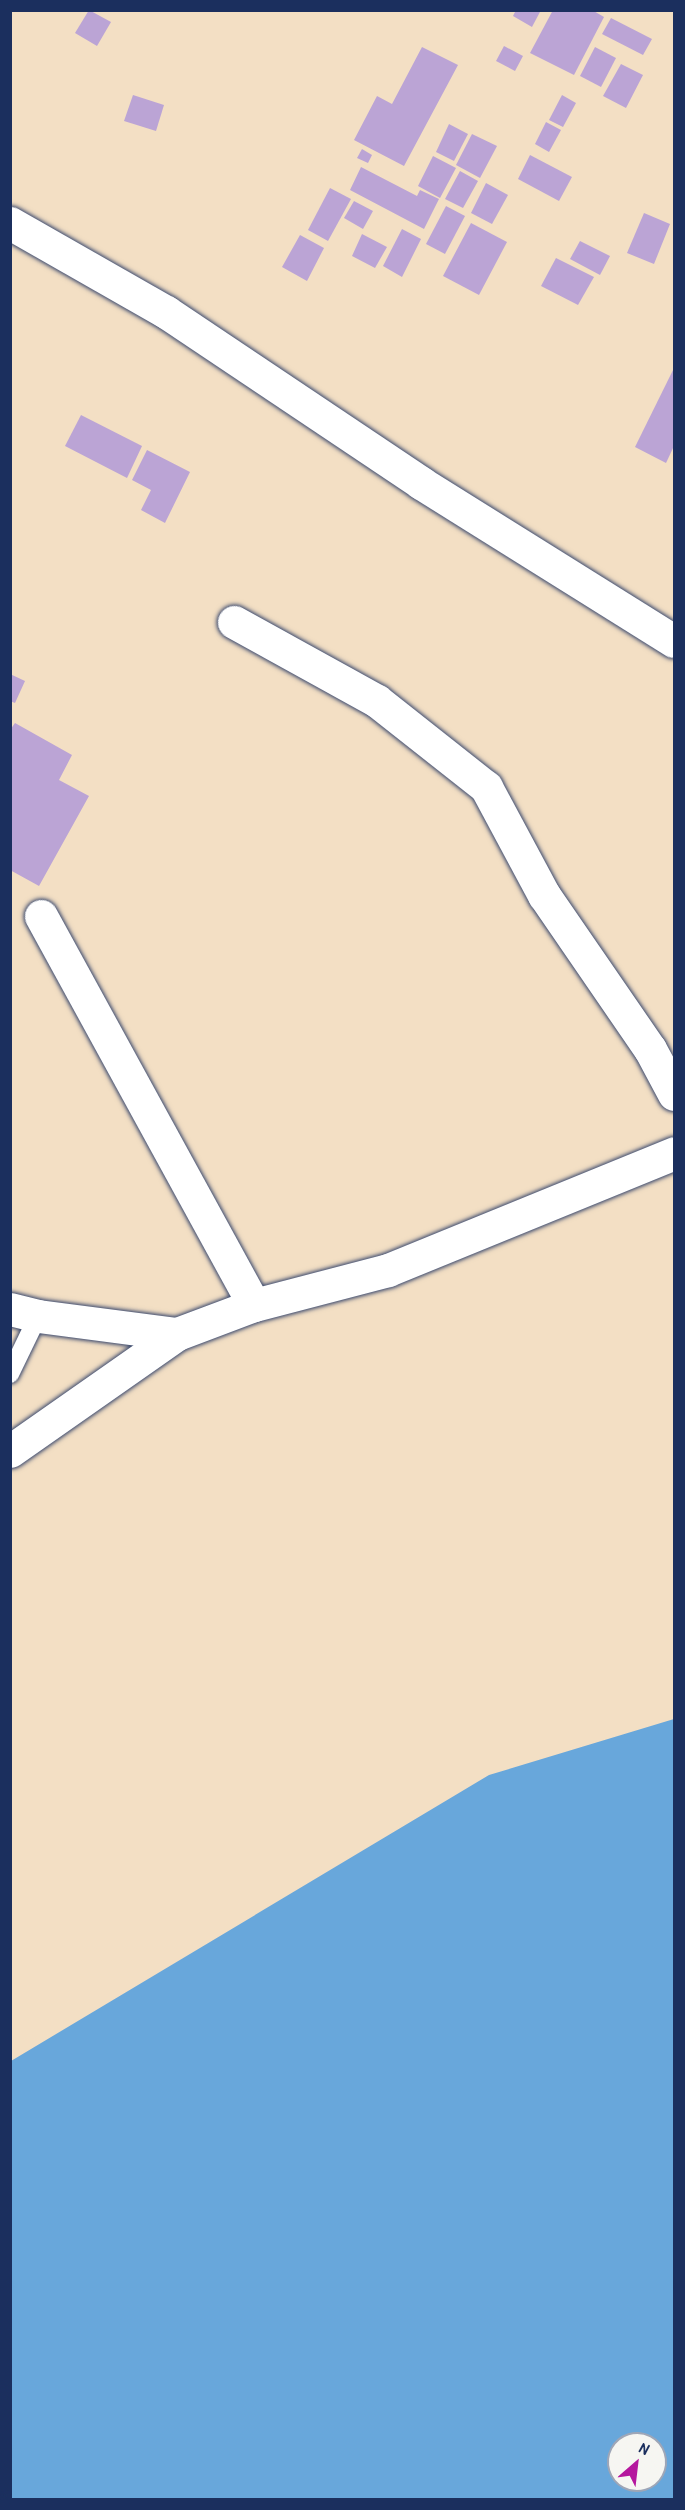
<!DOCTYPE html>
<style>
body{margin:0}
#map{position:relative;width:685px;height:2510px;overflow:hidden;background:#f3dfc4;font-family:"Patrick Hand",sans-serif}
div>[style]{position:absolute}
.water>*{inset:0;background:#68a7db}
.building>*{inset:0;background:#bba4d5}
.roads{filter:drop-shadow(0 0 2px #3b496d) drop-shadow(0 0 2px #3b496d)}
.service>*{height:18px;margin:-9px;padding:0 9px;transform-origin:9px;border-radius:9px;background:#fff}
.minor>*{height:33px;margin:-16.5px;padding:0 16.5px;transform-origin:16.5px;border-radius:16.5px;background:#fff}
span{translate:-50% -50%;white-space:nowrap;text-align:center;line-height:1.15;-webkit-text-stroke:6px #f6f6f2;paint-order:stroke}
.frame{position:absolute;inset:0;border:12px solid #1b2f5e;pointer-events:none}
.north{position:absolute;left:607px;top:2432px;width:60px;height:60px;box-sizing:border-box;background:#f6f6f2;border:2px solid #9ea6b7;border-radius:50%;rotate:28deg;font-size:16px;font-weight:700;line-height:24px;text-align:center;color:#1b2f5e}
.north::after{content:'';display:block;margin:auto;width:21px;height:27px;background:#b5179e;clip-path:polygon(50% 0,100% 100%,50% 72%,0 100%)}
</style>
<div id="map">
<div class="water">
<div style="clip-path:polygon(evenodd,674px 1719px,674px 2499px,11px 2499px,11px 2061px,489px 1775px,674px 1719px,619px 2444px,655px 2444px,655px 2480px,619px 2480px,619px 2444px)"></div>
</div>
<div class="building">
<div style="clip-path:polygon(89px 10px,111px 22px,97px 46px,75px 33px)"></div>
<div style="clip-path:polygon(516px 10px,541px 10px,532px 27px,513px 16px)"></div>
<div style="clip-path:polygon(553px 10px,592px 10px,604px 17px,574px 75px,530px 53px)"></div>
<div style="clip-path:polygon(611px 18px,652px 39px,643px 55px,602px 34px)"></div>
<div style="clip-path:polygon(504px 46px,523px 56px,515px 71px,496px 61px)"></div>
<div style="clip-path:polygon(422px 47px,458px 65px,404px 166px,354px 140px,377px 96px,392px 104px)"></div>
<div style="clip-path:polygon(595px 47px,616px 58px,601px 87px,580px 76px)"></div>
<div style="clip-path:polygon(621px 64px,643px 75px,626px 108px,603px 96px)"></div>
<div style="clip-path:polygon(133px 95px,164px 105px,156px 131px,124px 121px)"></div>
<div style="clip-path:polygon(562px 95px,576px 103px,563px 127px,549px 120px)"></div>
<div style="clip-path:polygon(546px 122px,561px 130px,549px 152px,535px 144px)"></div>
<div style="clip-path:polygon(449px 124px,468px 134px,454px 161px,436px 152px)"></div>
<div style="clip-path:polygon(472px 134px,497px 146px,480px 178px,456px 165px)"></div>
<div style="clip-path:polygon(362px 149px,372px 155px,368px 163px,357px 158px)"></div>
<div style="clip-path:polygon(530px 155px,572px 177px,559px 201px,518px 179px)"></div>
<div style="clip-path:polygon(433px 156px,456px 168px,440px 198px,418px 186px)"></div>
<div style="clip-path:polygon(361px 167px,417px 196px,420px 190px,439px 199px,424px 229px,350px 190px)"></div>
<div style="clip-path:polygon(460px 171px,478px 181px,463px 208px,445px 199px)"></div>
<div style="clip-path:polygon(486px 183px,508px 195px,492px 224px,471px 213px)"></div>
<div style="clip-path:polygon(330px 188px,351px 199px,328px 241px,308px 230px)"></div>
<div style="clip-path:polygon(354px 201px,373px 211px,363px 229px,344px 218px)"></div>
<div style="clip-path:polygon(446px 206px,465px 216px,445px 254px,426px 244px)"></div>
<div style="clip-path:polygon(644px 213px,670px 224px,654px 264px,627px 253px)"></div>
<div style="clip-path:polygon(471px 223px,507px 242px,479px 295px,443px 276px)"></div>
<div style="clip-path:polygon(402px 229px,421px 239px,402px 277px,383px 266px)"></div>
<div style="clip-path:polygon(362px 234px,387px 247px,375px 268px,352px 256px)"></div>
<div style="clip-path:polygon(300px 235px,324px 248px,307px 281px,282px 267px)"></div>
<div style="clip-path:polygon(580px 241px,610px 256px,600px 275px,570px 259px)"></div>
<div style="clip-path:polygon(556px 258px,594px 277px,578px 305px,541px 286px)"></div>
<div style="clip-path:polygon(674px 368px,674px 446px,666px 463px,635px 447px)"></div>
<div style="clip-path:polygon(81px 415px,142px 446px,127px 478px,65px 446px)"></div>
<div style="clip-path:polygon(147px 450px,190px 472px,165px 523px,141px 510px,151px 490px,132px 480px)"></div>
<div style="clip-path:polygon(10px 674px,25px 681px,15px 703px,10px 701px)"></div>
<div style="clip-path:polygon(15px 723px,72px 755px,59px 780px,89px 796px,39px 886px,10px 870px,10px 730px)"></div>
</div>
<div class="roads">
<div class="service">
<div style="left:10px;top:1374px;width:64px;rotate:-64.2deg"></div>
</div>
<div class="minor">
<div style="left:10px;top:223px;width:180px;rotate:29.7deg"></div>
<div style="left:166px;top:312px;width:307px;rotate:33.8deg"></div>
<div style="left:421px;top:483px;width:298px;rotate:32deg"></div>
<div style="left:234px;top:622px;width:163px;rotate:28.9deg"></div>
<div style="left:377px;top:701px;width:139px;rotate:38.3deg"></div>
<div style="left:486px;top:787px;width:123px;rotate:61.8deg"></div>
<div style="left:544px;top:895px;width:187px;rotate:55.5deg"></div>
<div style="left:650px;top:1049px;width:51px;rotate:61.9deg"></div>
<div style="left:41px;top:916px;width:443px;rotate:61.3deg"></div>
<div style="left:10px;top:1309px;width:29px;rotate:14deg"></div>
<div style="left:38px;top:1316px;width:140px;rotate:7.4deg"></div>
<div style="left:177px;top:1334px;width:82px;rotate:-20.6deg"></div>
<div style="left:254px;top:1305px;width:138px;rotate:-14.6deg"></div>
<div style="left:388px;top:1270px;width:309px;rotate:-22.2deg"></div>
<div style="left:10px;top:1451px;width:204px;rotate:-35deg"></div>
</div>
</div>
<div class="frame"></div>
<div class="north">N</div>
</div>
